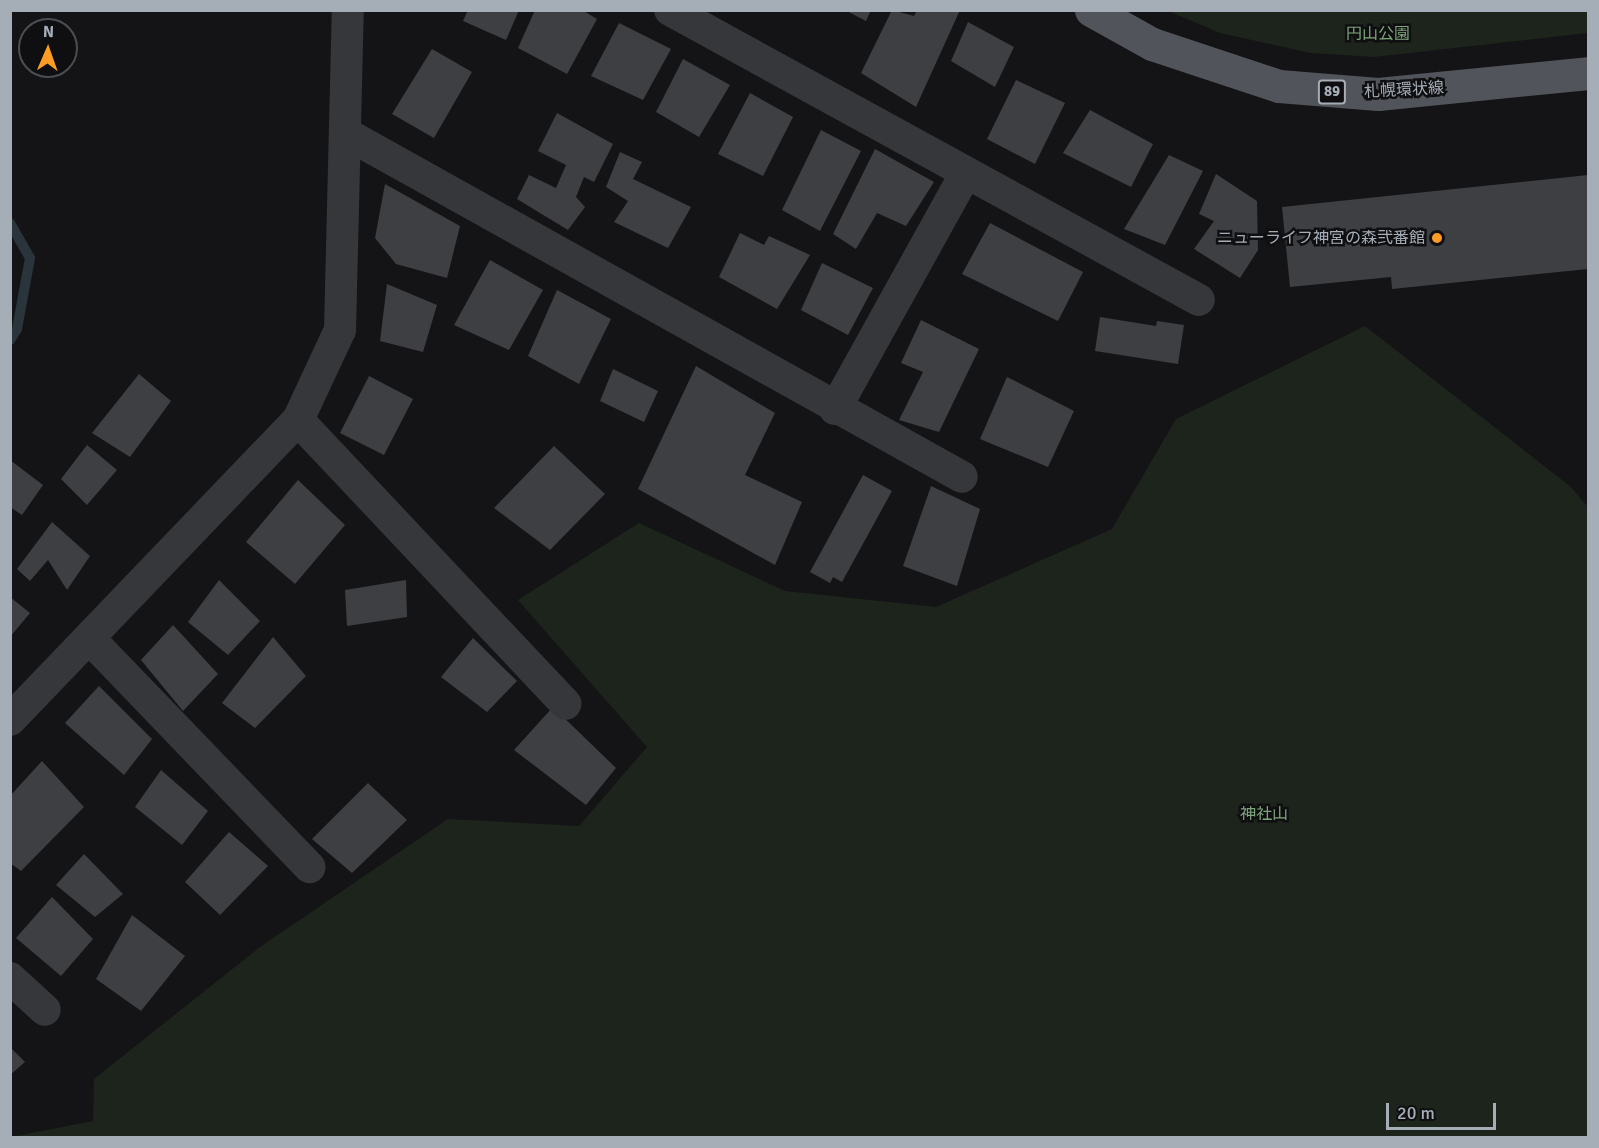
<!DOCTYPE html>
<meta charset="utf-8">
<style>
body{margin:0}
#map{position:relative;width:1599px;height:1148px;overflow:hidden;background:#141416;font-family:Signika,"Noto Sans JP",sans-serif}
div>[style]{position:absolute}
.green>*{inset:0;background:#1c241c}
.stream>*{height:10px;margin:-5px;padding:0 5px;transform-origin:5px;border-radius:5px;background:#29353b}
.building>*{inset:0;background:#3e3f43}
.street>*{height:32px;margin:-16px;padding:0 16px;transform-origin:16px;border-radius:16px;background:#35373b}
.primary>*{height:33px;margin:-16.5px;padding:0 16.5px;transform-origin:16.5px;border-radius:16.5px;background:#51545a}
.dots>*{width:16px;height:16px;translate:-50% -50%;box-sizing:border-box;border:3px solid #0f0f11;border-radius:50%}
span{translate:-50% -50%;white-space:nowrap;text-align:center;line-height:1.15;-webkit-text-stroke:5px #0f0f11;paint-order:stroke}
.shield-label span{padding:2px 4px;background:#0f0f11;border:2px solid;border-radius:4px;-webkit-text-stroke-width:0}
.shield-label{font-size:15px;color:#a5adb7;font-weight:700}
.park-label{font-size:16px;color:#7da47a}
.street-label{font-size:16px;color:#a5adb7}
.poi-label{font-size:16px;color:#a5adb7}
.right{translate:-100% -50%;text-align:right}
.frame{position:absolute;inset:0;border:12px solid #a5adb7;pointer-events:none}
.north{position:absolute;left:18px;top:18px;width:60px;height:60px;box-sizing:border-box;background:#0f0f11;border:2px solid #4b4e53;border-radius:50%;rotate:2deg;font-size:16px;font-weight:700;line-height:24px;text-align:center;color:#a5adb7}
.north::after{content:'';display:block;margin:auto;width:21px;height:27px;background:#fe9b24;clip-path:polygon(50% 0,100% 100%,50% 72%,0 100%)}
.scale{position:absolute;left:1386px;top:1103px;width:110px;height:27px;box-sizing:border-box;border:3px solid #a5adb7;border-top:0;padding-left:8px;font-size:18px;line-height:21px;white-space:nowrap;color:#a5adb7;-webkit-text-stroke:4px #0f0f11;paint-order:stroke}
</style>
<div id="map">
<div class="green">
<div style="clip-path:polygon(1168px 11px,1588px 11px,1588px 33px,1374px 57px,1310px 53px,1220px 33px)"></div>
<div style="clip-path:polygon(1365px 326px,1571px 487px,1588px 507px,1588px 1137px,11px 1137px,93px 1121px,94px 1079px,260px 947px,448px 819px,579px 826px,647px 747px,518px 600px,639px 523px,785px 591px,936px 607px,1112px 529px,1176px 419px)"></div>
</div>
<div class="stream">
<div style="left:10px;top:223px;width:40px;rotate:60.3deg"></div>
<div style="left:30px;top:258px;width:72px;rotate:100.4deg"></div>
<div style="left:17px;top:329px;width:13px;rotate:122deg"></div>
</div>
<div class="building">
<div style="clip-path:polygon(468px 10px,519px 10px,506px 40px,463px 21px)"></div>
<div style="clip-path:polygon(535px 10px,582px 10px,597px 19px,567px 74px,518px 48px)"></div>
<div style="clip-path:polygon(845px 10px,871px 10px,866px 21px)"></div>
<div style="clip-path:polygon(892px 10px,914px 16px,917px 10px,960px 10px,916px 107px,861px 73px)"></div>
<div style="clip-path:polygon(968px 22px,1014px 47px,995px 87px,951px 61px)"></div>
<div style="clip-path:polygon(619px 23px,671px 49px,643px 100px,591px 76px)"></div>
<div style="clip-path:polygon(432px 49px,472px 72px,434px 138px,392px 114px)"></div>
<div style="clip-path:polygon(683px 59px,730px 85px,699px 137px,656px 112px)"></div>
<div style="clip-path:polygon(1016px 80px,1065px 103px,1035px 164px,987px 139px)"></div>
<div style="clip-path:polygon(750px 93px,793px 117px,763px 176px,718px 154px)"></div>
<div style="clip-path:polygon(1090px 110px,1153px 144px,1131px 187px,1063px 153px)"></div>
<div style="clip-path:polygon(557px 113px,613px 144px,594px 182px,584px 177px,576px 197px,585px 207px,568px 230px,517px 199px,529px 175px,556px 188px,566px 165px,538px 151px)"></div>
<div style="clip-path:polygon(821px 130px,861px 151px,820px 231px,782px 210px)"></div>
<div style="clip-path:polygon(875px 149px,934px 182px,906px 226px,877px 213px,856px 249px,833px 234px)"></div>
<div style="clip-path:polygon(620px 152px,642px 162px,633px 179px,691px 207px,668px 248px,614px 222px,628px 201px,606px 187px)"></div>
<div style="clip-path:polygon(1169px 155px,1203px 171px,1165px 245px,1124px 229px)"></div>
<div style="clip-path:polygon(1216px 174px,1257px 201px,1258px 250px,1240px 278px,1194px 249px,1214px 221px,1199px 214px)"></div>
<div style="clip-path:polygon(1588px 175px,1588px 269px,1392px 289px,1391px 277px,1290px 287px,1282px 207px)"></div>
<div style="clip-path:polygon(385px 184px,460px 226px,447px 278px,396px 264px,375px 238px)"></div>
<div style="clip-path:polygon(990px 223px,1083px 272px,1058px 321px,962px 274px)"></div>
<div style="clip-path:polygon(740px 233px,764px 245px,769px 236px,810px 255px,777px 309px,719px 277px)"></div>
<div style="clip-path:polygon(490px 260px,543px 290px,509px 350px,454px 325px)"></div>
<div style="clip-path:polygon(822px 263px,873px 288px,848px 335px,801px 310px)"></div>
<div style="clip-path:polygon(387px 284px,437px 305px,423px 352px,380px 341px)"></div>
<div style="clip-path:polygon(557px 290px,611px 319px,579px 384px,528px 356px)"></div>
<div style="clip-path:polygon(1100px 317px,1156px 326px,1157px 321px,1184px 325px,1178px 364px,1095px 351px)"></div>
<div style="clip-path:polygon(921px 320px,979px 349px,939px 432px,899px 420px,923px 372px,901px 363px)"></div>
<div style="clip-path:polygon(696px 366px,775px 413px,745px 475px,802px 502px,775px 565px,638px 489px)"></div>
<div style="clip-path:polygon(613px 369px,658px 391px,644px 422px,600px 401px)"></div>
<div style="clip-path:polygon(139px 374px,171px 401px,130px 457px,92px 433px)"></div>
<div style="clip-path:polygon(369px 376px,413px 399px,384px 455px,340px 433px)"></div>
<div style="clip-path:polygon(1007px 377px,1074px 411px,1048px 467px,980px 439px)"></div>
<div style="clip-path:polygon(87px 445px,117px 470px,87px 505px,61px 479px)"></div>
<div style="clip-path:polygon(554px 446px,605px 494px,550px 550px,494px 508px)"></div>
<div style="clip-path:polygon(10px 460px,43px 485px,22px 515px,10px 507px)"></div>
<div style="clip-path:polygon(863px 475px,892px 491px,842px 582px,833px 577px,830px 583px,810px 572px)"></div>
<div style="clip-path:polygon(298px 480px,345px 525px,295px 584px,246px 542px)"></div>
<div style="clip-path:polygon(931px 486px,980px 509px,957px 586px,903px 566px)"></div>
<div style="clip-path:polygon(52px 522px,90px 556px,67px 590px,48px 560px,30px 581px,17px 569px)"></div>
<div style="clip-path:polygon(219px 580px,260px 621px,228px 655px,188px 622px)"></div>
<div style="clip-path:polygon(406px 580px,407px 617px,347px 626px,345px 590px)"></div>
<div style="clip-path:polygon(10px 597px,30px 613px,10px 637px)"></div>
<div style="clip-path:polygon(173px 625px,218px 674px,183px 711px,141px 660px)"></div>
<div style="clip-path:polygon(273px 637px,306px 676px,255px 728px,222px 703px)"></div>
<div style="clip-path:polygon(473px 638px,517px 681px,487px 712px,441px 677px)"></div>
<div style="clip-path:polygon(99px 686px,152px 739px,124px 775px,65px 723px)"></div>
<div style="clip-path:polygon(553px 707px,616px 768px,586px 805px,514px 750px)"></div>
<div style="clip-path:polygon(42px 761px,84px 807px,21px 871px,10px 863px,10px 796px)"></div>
<div style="clip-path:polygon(161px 770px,208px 811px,182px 845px,135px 807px)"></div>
<div style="clip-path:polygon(368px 783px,407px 820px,352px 873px,312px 839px)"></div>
<div style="clip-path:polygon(229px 832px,268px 866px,220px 915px,185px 882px)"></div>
<div style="clip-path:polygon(84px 854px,123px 894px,95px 917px,56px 885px)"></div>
<div style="clip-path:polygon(52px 897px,93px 939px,61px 976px,16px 938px)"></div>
<div style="clip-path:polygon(132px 915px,185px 956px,141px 1011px,96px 979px)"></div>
<div style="clip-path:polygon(10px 1047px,25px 1062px,10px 1075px)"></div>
</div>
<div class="street">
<div style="left:670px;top:10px;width:603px;rotate:28.73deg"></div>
<div style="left:345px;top:133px;width:706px;rotate:29.14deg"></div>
<div style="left:835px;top:409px;width:269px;rotate:-61deg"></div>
<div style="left:298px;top:420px;width:390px;rotate:46.7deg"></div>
<div style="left:89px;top:638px;width:318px;rotate:46.1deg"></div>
<div style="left:10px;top:720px;width:416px;rotate:-46.2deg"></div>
<div style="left:298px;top:420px;width:99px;rotate:-65deg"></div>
<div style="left:340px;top:330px;width:320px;rotate:-88.6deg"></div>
<div style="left:10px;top:978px;width:47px;rotate:42.4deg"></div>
</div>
<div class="primary">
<div style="left:1091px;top:10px;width:70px;rotate:29.1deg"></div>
<div style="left:1152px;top:44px;width:134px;rotate:18.3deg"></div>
<div style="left:1279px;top:86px;width:99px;rotate:4.6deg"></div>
<div style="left:1378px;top:94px;width:211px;rotate:-5.7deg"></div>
</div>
<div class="dots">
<div style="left:1437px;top:238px;background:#fe9b24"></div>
</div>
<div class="shield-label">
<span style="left:1332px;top:92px">89</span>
</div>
<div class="park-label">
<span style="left:1378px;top:34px">円山公園</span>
<span style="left:1264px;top:814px">神社山</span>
</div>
<div class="street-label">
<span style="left:1404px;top:90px;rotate:-3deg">札幌環状線</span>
</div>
<div class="poi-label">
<span class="right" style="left:1425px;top:238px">ニューライフ神宮の森弐番館</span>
</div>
<div class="frame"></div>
<div class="north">N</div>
<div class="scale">20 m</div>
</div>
